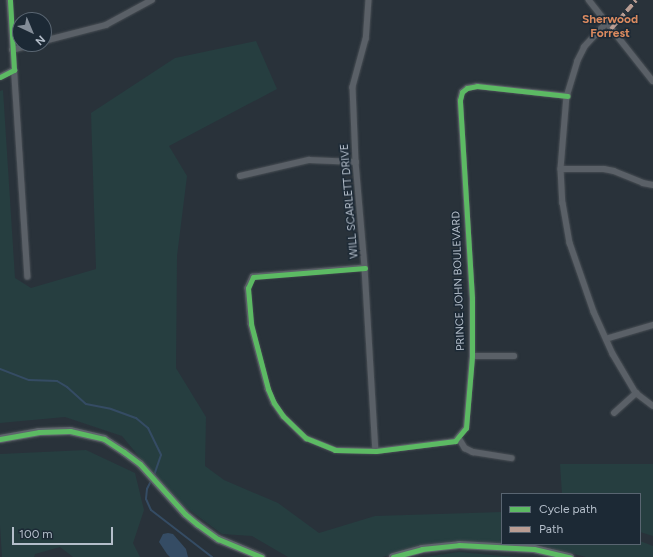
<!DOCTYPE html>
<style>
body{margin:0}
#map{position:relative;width:653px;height:557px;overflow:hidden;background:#29323a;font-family:Figtree,sans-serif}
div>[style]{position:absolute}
.green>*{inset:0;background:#263e40}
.water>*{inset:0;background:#354c64}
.stream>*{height:2px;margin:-1px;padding:0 1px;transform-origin:1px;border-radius:1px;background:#354c64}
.roads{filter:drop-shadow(0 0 1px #484e54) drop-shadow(0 0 1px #484e54)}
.street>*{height:5.5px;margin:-2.75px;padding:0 2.75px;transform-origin:2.75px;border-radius:2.75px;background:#5a6067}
.secondary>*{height:8px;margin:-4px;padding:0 4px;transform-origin:4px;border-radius:4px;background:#5e646c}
.quiet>*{height:4px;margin-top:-2px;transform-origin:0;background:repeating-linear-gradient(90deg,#b99d93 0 8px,transparent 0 12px)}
.cycleway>*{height:5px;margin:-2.5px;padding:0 2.5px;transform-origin:2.5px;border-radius:2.5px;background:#5cba63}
span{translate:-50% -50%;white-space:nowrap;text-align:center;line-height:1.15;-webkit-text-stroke:3px #1c2935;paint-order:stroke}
.street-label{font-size:11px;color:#b4beca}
.neighbourhood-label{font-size:12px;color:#da8a5f;font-weight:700}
.legend{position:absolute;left:501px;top:493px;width:140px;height:52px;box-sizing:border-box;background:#1c2935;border:1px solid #596571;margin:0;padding:5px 7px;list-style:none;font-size:12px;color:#b4beca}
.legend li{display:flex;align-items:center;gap:8px;height:20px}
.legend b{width:20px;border:1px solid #596571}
.north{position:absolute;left:12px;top:12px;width:40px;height:40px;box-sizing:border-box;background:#1c2935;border:1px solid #596571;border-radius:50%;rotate:136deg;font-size:11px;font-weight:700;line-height:16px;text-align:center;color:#b4beca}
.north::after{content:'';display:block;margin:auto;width:14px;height:18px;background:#838d98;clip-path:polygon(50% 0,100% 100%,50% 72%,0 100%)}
.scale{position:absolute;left:12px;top:527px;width:101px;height:18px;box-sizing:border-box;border:2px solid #b4beca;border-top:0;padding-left:5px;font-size:12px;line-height:14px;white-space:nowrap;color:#b4beca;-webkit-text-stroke:3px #1c2935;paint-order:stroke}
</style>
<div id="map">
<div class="green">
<div style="clip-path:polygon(256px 41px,277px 89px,169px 146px,187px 176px,177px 256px,176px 368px,206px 417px,205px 466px,224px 480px,278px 503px,319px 533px,375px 516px,502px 512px,502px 543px,433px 544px,382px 557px,288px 557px,252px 536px,222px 534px,173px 498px,122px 436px,65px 417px,0 423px,0 91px,3px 90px,15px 278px,31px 288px,96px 269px,91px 113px,175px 58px)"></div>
<div style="clip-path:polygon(86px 450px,135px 473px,144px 510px,133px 543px,140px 557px,73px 557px,60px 547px,35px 554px,34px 557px,2px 557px,0 525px,0 454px)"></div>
<div style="clip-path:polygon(560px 464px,653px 464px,653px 536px,640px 532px,640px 494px,562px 494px)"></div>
<div style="clip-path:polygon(640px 541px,653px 546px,653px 557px,586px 557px,538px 545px,523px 544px,640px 544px)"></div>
<div style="clip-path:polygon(459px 552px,503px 556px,523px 557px,424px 557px)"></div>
</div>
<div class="water">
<div style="clip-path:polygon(168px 533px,173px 534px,186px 549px,188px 557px,170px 557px,167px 554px,159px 542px,163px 534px)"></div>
</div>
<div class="stream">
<div style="left:0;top:369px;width:31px;rotate:21deg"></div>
<div style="left:29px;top:380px;width:28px;rotate:2deg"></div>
<div style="left:57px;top:381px;width:12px;rotate:31deg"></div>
<div style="left:67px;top:387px;width:25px;rotate:42deg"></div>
<div style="left:86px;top:404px;width:25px;rotate:11deg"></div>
<div style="left:111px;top:409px;width:27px;rotate:20deg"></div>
<div style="left:136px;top:418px;width:16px;rotate:40deg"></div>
<div style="left:148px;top:428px;width:30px;rotate:64deg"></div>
<div style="left:161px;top:455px;width:21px;rotate:109deg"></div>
<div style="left:151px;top:481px;width:9px;rotate:117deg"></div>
<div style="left:147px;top:489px;width:10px;rotate:96deg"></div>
<div style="left:146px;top:499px;width:12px;rotate:66deg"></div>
<div style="left:151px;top:510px;width:77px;rotate:37.6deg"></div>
</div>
<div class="roads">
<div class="street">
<div style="left:10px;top:0;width:277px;rotate:86.3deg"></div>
<div style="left:369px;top:0;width:39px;rotate:94deg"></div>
<div style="left:366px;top:39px;width:50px;rotate:105.2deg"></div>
<div style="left:353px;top:87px;width:75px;rotate:87.7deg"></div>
<div style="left:356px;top:162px;width:106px;rotate:85.1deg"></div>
<div style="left:365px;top:268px;width:183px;rotate:86.6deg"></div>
<div style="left:589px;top:0;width:103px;rotate:51.7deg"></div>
<div style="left:607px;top:23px;width:33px;rotate:133deg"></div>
<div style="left:585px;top:47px;width:16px;rotate:117deg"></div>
<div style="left:578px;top:61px;width:37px;rotate:107deg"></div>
<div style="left:567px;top:96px;width:73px;rotate:94.7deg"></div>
<div style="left:561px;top:169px;width:34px;rotate:87deg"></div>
<div style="left:563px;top:203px;width:41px;rotate:80.1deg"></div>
<div style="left:570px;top:243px;width:73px;rotate:70.8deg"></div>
<div style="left:594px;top:312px;width:46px;rotate:65.7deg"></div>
<div style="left:613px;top:354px;width:45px;rotate:59.5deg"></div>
<div style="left:636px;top:393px;width:21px;rotate:37deg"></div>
<div style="left:44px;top:41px;width:64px;rotate:-14.5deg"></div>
<div style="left:106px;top:25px;width:52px;rotate:-28.5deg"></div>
<div style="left:12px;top:50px;width:24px;rotate:-15deg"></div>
<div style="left:0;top:77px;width:16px;rotate:-27deg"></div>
<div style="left:561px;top:169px;width:43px"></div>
<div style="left:604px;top:169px;width:10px;rotate:11deg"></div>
<div style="left:614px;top:171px;width:31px;rotate:22deg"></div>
<div style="left:643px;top:183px;width:10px;rotate:11deg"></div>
<div style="left:240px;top:176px;width:71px;rotate:-13.1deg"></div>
<div style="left:309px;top:160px;width:47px;rotate:2.4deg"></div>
<div style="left:365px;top:268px;width:112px;rotate:175.4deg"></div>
<div style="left:253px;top:277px;width:12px;rotate:114deg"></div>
<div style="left:248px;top:288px;width:36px;rotate:85deg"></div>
<div style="left:251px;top:324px;width:67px;rotate:75.3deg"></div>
<div style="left:268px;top:389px;width:15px;rotate:67deg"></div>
<div style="left:274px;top:403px;width:16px;rotate:55deg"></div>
<div style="left:283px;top:416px;width:32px;rotate:44deg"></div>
<div style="left:306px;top:438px;width:31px;rotate:22deg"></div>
<div style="left:335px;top:450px;width:41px;rotate:1.4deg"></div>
<div style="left:376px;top:451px;width:80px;rotate:-7.2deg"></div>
<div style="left:455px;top:441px;width:17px;rotate:-50deg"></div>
<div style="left:466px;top:428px;width:72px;rotate:-85.2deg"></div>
<div style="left:472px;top:356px;width:58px;rotate:-90deg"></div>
<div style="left:472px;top:298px;width:198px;rotate:-93.5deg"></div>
<div style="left:460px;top:100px;width:8px;rotate:-76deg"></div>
<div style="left:462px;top:92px;width:6px;rotate:-39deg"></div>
<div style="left:467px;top:88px;width:10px;rotate:-11deg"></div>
<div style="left:477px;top:86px;width:91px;rotate:6.3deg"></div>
<div style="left:606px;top:339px;width:49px;rotate:-16.6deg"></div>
<div style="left:472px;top:356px;width:42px"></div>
<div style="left:614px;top:413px;width:30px;rotate:-42deg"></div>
<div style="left:459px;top:438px;width:12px;rotate:59deg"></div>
<div style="left:465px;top:448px;width:9px;rotate:27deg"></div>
<div style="left:473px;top:452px;width:39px;rotate:9deg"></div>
</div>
<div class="secondary">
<div style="left:0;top:439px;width:40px;rotate:-10deg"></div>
<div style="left:39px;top:432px;width:31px;rotate:-2deg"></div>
<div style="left:70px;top:431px;width:35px;rotate:13deg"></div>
<div style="left:104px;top:439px;width:24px;rotate:33deg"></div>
<div style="left:124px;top:452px;width:20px;rotate:37deg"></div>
<div style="left:140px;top:464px;width:67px;rotate:48deg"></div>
<div style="left:185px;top:514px;width:16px;rotate:40deg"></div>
<div style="left:197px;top:524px;width:26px;rotate:36deg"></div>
<div style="left:218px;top:539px;width:47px;rotate:22.7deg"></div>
<div style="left:393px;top:557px;width:30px;rotate:-15deg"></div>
<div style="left:422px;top:549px;width:37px;rotate:-6deg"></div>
<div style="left:459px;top:545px;width:75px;rotate:3.1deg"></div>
<div style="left:534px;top:549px;width:37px;rotate:13deg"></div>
</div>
</div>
<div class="quiet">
<div style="left:611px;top:29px;width:38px;rotate:-49deg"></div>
</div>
<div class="cycleway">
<div style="left:0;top:77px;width:16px;rotate:-27deg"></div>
<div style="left:14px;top:70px;width:70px;rotate:-93.3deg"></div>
<div style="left:365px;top:268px;width:112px;rotate:175.4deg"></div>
<div style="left:253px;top:277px;width:12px;rotate:114deg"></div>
<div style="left:248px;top:288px;width:36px;rotate:85deg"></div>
<div style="left:251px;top:324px;width:67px;rotate:75.3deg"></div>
<div style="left:268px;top:389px;width:15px;rotate:67deg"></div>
<div style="left:274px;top:403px;width:16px;rotate:55deg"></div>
<div style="left:283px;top:416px;width:32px;rotate:44deg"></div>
<div style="left:306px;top:438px;width:31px;rotate:22deg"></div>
<div style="left:335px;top:450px;width:41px;rotate:1.4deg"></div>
<div style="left:376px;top:451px;width:80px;rotate:-7.2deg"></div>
<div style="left:455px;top:441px;width:17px;rotate:-50deg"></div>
<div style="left:466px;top:428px;width:72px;rotate:-85.2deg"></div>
<div style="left:472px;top:356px;width:58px;rotate:-90deg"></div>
<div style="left:472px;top:298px;width:198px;rotate:-93.5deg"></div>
<div style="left:460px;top:100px;width:8px;rotate:-76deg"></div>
<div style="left:462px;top:92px;width:6px;rotate:-39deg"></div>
<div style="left:467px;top:88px;width:10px;rotate:-11deg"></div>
<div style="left:477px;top:86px;width:91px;rotate:6.3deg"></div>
<div style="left:0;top:439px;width:40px;rotate:-10deg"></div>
<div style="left:39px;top:432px;width:31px;rotate:-2deg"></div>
<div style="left:70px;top:431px;width:35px;rotate:13deg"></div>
<div style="left:104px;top:439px;width:24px;rotate:33deg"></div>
<div style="left:124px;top:452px;width:20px;rotate:37deg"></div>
<div style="left:140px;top:464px;width:67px;rotate:48deg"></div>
<div style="left:185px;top:514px;width:16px;rotate:40deg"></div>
<div style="left:197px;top:524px;width:26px;rotate:36deg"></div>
<div style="left:218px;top:539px;width:47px;rotate:22.7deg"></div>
<div style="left:393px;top:557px;width:30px;rotate:-15deg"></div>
<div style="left:422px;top:549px;width:37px;rotate:-6deg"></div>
<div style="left:459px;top:545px;width:75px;rotate:3.1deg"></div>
<div style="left:534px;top:549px;width:37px;rotate:13deg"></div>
</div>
<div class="street-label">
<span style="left:350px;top:201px;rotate:-95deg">WILL SCARLETT DRIVE</span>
<span style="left:459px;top:281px;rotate:-92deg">PRINCE JOHN BOULEVARD</span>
</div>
<div class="neighbourhood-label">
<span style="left:610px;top:27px">Sherwood<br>Forrest</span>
</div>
<ul class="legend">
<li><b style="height:5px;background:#5cba63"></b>Cycle path</li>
<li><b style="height:5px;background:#b99d93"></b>Path</li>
</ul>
<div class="north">N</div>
<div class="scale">100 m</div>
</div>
